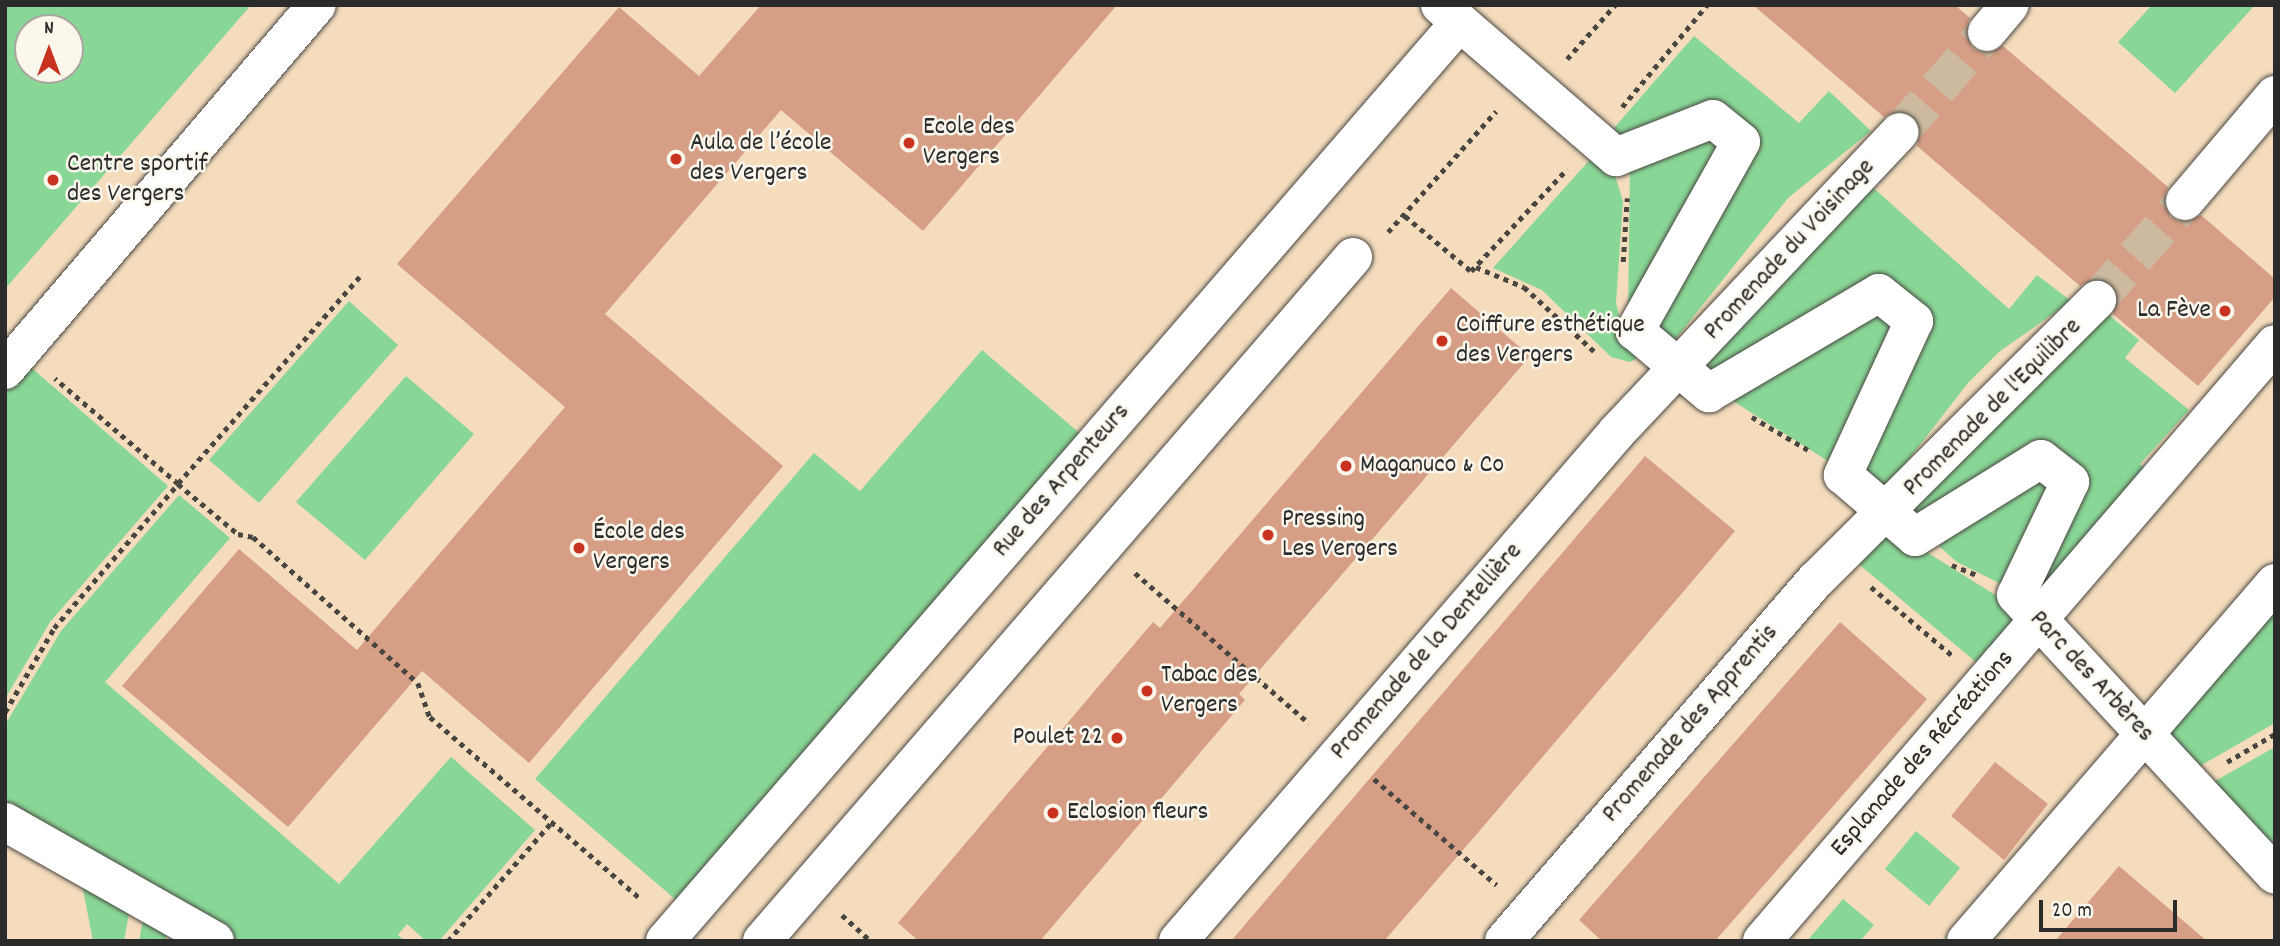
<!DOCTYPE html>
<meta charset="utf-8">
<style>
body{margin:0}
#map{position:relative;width:2280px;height:946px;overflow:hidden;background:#f4dcbd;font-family:Dekko,sans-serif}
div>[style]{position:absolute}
.green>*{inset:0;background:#89d796}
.building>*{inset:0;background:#d79e86}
.street-tunnel>*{height:38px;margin-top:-19px;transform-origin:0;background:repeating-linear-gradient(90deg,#ccb9a0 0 38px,transparent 0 57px)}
.path>*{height:4.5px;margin-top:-2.25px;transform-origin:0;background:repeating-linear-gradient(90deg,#494641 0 5px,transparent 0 10px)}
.roads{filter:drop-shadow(0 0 2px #494641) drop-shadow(0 0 2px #494641)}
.street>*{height:38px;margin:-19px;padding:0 19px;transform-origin:19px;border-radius:19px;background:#fff}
.dots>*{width:19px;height:19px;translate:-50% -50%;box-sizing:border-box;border:4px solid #fbf7ec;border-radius:50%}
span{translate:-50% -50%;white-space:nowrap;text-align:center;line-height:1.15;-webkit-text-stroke:5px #fbf7ec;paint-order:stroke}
.poi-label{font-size:26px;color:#2b2b2b}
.left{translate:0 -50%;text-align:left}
.right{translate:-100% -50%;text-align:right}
.street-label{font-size:26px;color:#2b2b2b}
.frame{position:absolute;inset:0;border:7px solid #2b2b2b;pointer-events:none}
.north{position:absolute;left:14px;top:14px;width:70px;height:70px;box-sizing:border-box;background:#fbf7ec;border:2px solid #a8a59f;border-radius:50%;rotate:0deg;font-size:19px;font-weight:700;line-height:28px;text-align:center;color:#2b2b2b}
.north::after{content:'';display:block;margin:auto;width:24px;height:32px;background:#c8321e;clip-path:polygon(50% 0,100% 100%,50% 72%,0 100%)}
.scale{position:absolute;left:2039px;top:900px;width:138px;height:32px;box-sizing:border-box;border:4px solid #2b2b2b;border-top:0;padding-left:9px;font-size:21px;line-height:24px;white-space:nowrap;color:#2b2b2b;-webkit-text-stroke:5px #fbf7ec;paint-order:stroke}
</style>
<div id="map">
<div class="green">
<div style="clip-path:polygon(evenodd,5px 5px,251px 5px,5px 289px,5px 5px,28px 28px,70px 28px,70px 70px,28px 70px,28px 28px)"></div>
<div style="clip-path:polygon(2152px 5px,2255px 5px,2175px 93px,2118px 42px)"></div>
<div style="clip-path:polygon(1694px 36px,1799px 123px,1829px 91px,1871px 131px,1788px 198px,1670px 346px,1651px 328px,1755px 141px,1714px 108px,1619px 146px,1607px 136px)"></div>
<div style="clip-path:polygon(1710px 132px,1727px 146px,1628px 317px,1630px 163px)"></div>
<div style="clip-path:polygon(1594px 155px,1614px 172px,1623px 201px,1616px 303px,1623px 330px,1647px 353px,1630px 362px,1611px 357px,1542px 290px,1493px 268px)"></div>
<div style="clip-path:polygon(1869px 184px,2009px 309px,2037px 275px,2071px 301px,1999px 352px,1968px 383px,1881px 495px,1855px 472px,1927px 321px,1881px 279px,1711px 380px,1696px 367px)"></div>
<div style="clip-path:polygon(349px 301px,398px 345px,259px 503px,209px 460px)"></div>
<div style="clip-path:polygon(1877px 307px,1901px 327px,1834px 465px,1725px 396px)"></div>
<div style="clip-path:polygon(2104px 311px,2139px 340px,2125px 358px,2189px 410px,2140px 464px,2151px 472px,2038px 603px,2028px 591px,2085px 484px,2043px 448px,1919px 525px,1904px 512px)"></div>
<div style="clip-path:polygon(982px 350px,1083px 436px,682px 905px,535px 779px,814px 453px,860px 491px)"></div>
<div style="clip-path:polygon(26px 363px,168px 486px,50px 622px,5px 699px,5px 387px)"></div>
<div style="clip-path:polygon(406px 376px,474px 434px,365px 560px,296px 502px)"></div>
<div style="clip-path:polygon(2041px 474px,2058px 488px,2007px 587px,1957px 562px,1934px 542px)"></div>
<div style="clip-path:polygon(179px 495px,230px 538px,105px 682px,339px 884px,451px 757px,535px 830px,439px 941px,426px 941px,407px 924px,398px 935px,405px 941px,237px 941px,5px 805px,5px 725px,61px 631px)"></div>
<div style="clip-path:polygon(1888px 528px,1997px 596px,2022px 621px,1983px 668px,1854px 560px)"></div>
<div style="clip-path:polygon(2275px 601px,2275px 723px,2193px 770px,2159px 735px)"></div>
<div style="clip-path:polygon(2275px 747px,2275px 858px,2208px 785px)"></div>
<div style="clip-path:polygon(1916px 831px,1960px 868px,1929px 906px,1885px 869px)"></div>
<div style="clip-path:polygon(81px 879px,130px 908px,124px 941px,93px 941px)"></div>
<div style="clip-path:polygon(1843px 899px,1874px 925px,1860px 941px,1807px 941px)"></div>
<div style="clip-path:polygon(145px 909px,172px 922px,165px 941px,139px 941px)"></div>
</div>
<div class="building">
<div style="clip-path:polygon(761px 5px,1117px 5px,923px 231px,781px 110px,605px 314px,783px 466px,529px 763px,422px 671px,288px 827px,122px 686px,239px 549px,357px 650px,565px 407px,397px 264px,619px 7px,699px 76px)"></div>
<div style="clip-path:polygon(1753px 5px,1955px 5px,1970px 18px,1965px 29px,1972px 48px,1984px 54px,2003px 46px,2168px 187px,2163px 198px,2170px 217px,2182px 223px,2201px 215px,2275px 279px,2275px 297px,2198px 386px,2113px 314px,2118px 295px,2112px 284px,2092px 279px,2080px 286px,1917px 146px,1921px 126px,1914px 116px,1894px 111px,1884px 117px)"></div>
<div style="clip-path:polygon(1451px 288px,1530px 356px,1239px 694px,1245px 700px,1040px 941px,919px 941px,898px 923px,1153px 622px,1160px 628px)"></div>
<div style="clip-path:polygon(1645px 456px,1735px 531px,1476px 835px,1384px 941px,1231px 941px)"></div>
<div style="clip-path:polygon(1840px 622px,1927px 699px,1715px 941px,1602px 941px,1579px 920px)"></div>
<div style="clip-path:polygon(1995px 762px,2048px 804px,2004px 860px,1951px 816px)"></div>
<div style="clip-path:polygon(2119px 866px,2207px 941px,2055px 941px)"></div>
</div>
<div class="street-tunnel">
<div style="left:1900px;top:132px;width:133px;rotate:-49deg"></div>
<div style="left:2097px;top:300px;width:132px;rotate:-48.4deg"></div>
</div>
<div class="path">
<div style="left:1567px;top:59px;width:72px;rotate:-48.4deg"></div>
<div style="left:1622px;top:107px;width:133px;rotate:-50.2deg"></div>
<div style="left:1405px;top:216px;width:86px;rotate:39.8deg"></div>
<div style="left:1471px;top:271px;width:140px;rotate:-46.7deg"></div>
<div style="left:1388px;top:232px;width:162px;rotate:-48.2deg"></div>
<div style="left:1623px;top:262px;width:64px;rotate:-86.4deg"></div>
<div style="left:1476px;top:267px;width:52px;rotate:22.6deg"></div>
<div style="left:1524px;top:287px;width:98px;rotate:42.5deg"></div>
<div style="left:360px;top:277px;width:276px;rotate:131.3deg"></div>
<div style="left:178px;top:484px;width:78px;rotate:39.8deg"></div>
<div style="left:238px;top:534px;width:15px;rotate:11deg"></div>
<div style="left:253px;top:537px;width:220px;rotate:41.5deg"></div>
<div style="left:418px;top:683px;width:36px;rotate:71deg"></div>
<div style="left:430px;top:717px;width:280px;rotate:40.8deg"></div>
<div style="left:1752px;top:417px;width:65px;rotate:30.5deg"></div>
<div style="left:1952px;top:565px;width:29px;rotate:22deg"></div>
<div style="left:1135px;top:573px;width:230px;rotate:40.8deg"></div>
<div style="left:1871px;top:587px;width:107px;rotate:40.1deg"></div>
<div style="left:5px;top:712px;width:97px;rotate:-59.7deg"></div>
<div style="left:54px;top:628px;width:190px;rotate:-49.3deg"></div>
<div style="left:178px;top:484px;width:162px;rotate:-139.5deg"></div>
<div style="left:2227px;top:762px;width:56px;rotate:-30.3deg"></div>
<div style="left:1374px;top:779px;width:162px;rotate:40.8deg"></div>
<div style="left:842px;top:915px;width:39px;rotate:42deg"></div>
<div style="left:448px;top:941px;width:157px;rotate:-48.9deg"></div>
</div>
<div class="roads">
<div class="street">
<div style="left:1440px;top:5px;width:233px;rotate:40.8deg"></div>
<div style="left:1616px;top:157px;width:104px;rotate:-21.4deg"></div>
<div style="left:1713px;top:119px;width:36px;rotate:39deg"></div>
<div style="left:1741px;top:142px;width:217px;rotate:119.3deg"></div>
<div style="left:1635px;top:331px;width:97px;rotate:40deg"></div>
<div style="left:1709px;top:393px;width:197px;rotate:-30.5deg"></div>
<div style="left:1879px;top:293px;width:45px;rotate:38.7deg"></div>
<div style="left:1914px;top:321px;width:170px;rotate:114.8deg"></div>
<div style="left:1843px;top:475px;width:95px;rotate:40.7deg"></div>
<div style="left:1915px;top:537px;width:148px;rotate:-31.8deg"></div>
<div style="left:2041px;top:459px;width:37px;rotate:38deg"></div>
<div style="left:2070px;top:482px;width:125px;rotate:115.5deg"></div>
<div style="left:2016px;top:595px;width:381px;rotate:47.2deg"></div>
<div style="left:1987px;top:32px;width:35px;rotate:-50deg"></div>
<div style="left:2185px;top:201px;width:139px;rotate:-49.7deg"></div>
<div style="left:5px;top:370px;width:480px;rotate:-49.5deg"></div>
<div style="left:5px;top:822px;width:241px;rotate:29.5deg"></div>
<div style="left:665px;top:941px;width:1215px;rotate:-49.14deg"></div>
<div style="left:762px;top:941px;width:904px;rotate:-49.17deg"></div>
<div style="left:1178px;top:941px;width:672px;rotate:-49.22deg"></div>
<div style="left:1617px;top:432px;width:412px;rotate:-46.7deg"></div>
<div style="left:1504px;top:941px;width:477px;rotate:-49.2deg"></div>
<div style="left:1816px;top:580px;width:397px;rotate:-44.9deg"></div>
<div style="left:1762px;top:941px;width:787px;rotate:-49.33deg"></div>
<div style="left:1966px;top:941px;width:473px;rotate:-49.2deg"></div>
</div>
</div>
<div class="dots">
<div style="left:909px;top:143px;background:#c8321e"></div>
<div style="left:676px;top:159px;background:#c8321e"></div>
<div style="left:53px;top:180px;background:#c8321e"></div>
<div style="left:2225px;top:311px;background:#c8321e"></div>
<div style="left:1442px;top:341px;background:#c8321e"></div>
<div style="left:1346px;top:466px;background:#c8321e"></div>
<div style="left:1268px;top:535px;background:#c8321e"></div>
<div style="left:579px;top:548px;background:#c8321e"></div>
<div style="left:1147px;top:691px;background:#c8321e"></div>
<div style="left:1117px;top:738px;background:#c8321e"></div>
<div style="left:1053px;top:813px;background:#c8321e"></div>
</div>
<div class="poi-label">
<span class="left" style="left:923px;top:143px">Ecole des<br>Vergers</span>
<span class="left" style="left:690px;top:159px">Aula de l’école<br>des Vergers</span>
<span class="left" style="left:67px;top:180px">Centre sportif<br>des Vergers</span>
<span class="right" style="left:2211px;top:311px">La Fève</span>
<span class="left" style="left:1456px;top:341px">Coiffure esthétique<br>des Vergers</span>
<span class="left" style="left:1360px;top:466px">Maganuco &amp; Co</span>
<span class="left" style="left:1282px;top:535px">Pressing<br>Les Vergers</span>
<span class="left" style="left:593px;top:548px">École des<br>Vergers</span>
<span class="left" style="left:1161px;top:691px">Tabac des<br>Vergers</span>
<span class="right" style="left:1103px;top:738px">Poulet 22</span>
<span class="left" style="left:1067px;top:813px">Eclosion fleurs</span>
</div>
<div class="street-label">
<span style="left:1790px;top:250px;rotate:-47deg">Promenade du Voisinage</span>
<span style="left:1993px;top:408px;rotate:-45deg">Promenade de l'Equilibre</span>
<span style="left:1062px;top:481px;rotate:-49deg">Rue des Arpenteurs</span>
<span style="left:1427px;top:652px;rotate:-49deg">Promenade de la Dentellière</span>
<span style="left:2091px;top:677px;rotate:47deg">Parc des Arbères</span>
<span style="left:1691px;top:724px;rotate:-49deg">Promenade des Apprentis</span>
<span style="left:1923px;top:754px;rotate:-49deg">Esplanade des Récréations</span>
</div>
<div class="frame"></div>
<div class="north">N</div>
<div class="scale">20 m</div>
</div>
